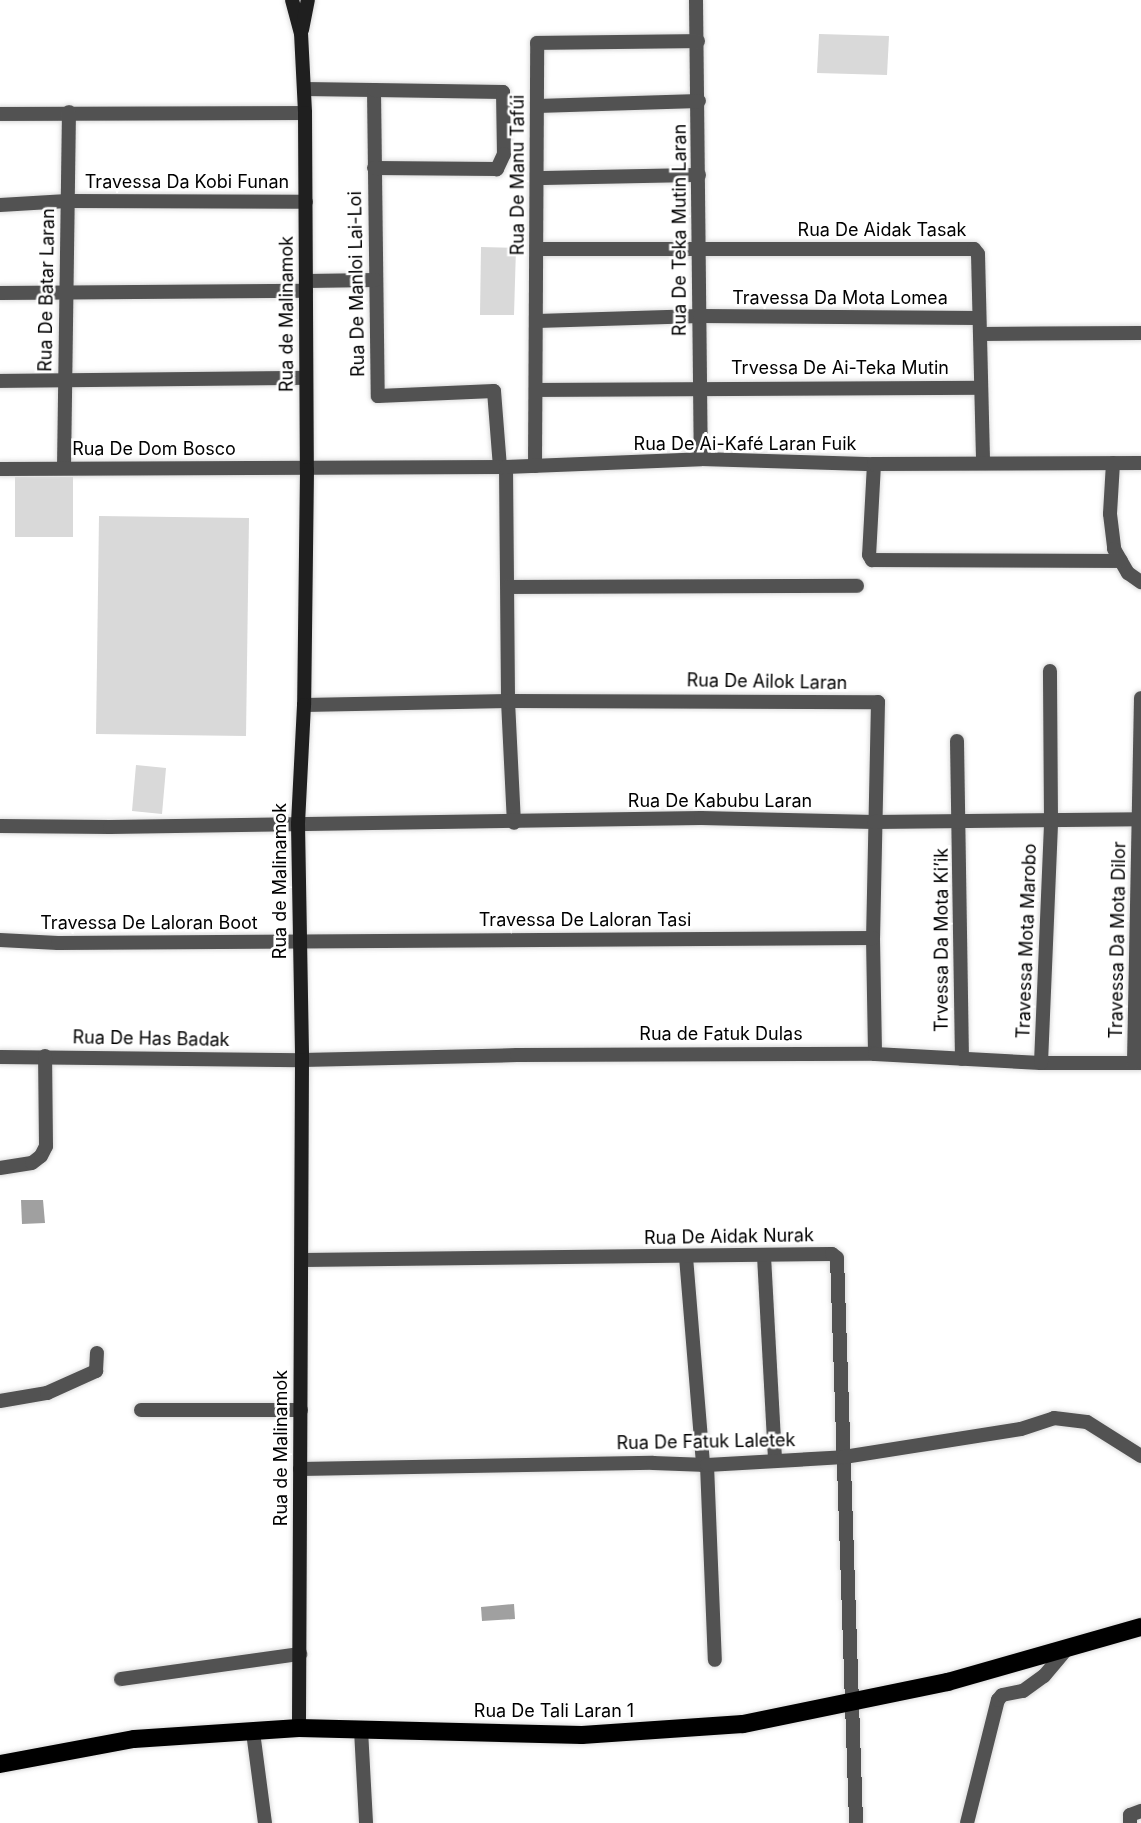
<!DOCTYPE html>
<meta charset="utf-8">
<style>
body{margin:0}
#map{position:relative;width:1141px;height:1823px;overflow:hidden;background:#fff;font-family:Inter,sans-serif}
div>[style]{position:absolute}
.green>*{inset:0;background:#d9d9d9}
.water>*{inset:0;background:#a0a0a0}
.roads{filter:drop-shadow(0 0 2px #dbdbdb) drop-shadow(0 0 2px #dbdbdb)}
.street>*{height:14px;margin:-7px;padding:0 7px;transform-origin:7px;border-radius:7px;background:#525252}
.secondary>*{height:14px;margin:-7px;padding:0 7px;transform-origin:7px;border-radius:7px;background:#1f1f1f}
.primary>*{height:18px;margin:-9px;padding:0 9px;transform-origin:9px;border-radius:9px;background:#000}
span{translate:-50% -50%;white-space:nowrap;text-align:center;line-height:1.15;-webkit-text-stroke:5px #fff;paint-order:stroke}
.street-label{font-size:18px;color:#000}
</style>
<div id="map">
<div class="green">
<div style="clip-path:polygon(819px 34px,889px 36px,887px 75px,817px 73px)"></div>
<div style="clip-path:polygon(481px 247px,516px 248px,514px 315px,480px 315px)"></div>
<div style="clip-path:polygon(15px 477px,73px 477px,73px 537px,15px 537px)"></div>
<div style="clip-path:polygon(99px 516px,249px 518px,246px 736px,96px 734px)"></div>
<div style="clip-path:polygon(136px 765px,166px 768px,162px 814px,132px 811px)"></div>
</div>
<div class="water">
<div style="clip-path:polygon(21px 1200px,43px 1200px,45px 1223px,22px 1224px)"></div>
<div style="clip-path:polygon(514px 1604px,515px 1619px,482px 1621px,481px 1607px)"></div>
</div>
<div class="roads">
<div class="street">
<div style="left:696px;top:0;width:459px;rotate:89.4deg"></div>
<div style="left:304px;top:89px;width:70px;rotate:0.8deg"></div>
<div style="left:374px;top:90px;width:306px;rotate:89.3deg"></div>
<div style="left:378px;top:396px;width:116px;rotate:-2.5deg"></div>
<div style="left:494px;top:391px;width:76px;rotate:85.5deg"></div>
<div style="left:374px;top:90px;width:129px;rotate:0.9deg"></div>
<div style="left:503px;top:92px;width:62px;rotate:89.1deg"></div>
<div style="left:504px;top:154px;width:17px;rotate:115deg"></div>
<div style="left:497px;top:169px;width:123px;rotate:-179.5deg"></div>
<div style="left:537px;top:106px;width:162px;rotate:-1.8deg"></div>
<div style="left:0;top:114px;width:305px;rotate:-0.2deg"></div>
<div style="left:538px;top:178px;width:161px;rotate:-1.1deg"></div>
<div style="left:0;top:205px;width:67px;rotate:-3.4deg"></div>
<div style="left:67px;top:201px;width:239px;rotate:0.2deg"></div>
<div style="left:538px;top:249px;width:436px"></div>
<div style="left:974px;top:249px;width:6px;rotate:51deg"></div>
<div style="left:978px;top:254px;width:209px;rotate:88.6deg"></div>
<div style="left:306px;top:281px;width:69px;rotate:-0.8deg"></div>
<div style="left:0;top:293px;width:306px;rotate:-0.4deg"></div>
<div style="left:537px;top:321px;width:163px;rotate:-1.8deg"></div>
<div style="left:700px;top:316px;width:279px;rotate:0.4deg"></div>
<div style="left:980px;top:334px;width:161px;rotate:-0.4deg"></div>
<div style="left:0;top:381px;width:306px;rotate:-0.6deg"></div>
<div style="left:536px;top:390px;width:445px;rotate:-0.3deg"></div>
<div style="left:1113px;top:463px;width:51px;rotate:93.4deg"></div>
<div style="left:1110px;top:514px;width:35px;rotate:83deg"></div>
<div style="left:1114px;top:549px;width:28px;rotate:60deg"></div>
<div style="left:1128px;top:573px;width:16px;rotate:35deg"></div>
<div style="left:874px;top:464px;width:91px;rotate:93.1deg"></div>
<div style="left:869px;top:555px;width:6px;rotate:59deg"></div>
<div style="left:872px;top:560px;width:249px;rotate:0.2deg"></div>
<div style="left:535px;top:466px;width:423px;rotate:-89.7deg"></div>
<div style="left:537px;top:43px;width:161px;rotate:-0.7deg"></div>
<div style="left:506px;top:467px;width:234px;rotate:89.5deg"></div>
<div style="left:508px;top:701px;width:122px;rotate:87.2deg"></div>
<div style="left:64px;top:468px;width:356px;rotate:-89.2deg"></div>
<div style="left:0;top:469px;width:506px;rotate:-0.23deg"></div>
<div style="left:506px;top:467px;width:195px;rotate:-2.3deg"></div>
<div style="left:701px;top:459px;width:173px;rotate:1.7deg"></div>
<div style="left:874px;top:464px;width:267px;rotate:-0.2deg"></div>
<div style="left:508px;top:587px;width:349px;rotate:-0.2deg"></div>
<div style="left:304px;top:705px;width:204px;rotate:-1.1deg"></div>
<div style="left:508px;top:701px;width:370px;rotate:0.2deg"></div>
<div style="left:878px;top:702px;width:236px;rotate:91.2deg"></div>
<div style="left:873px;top:938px;width:116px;rotate:89deg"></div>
<div style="left:957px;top:741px;width:318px;rotate:89.1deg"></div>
<div style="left:0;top:826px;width:110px;rotate:0.5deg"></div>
<div style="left:110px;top:827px;width:591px;rotate:-0.87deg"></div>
<div style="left:701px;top:818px;width:173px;rotate:1.3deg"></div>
<div style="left:874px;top:822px;width:267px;rotate:-0.6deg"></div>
<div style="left:0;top:940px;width:58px;rotate:3deg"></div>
<div style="left:58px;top:943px;width:815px;rotate:-0.35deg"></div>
<div style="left:0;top:1057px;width:302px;rotate:0.6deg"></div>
<div style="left:302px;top:1060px;width:215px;rotate:-1.3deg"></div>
<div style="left:517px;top:1055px;width:358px;rotate:-0.2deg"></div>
<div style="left:875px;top:1054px;width:166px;rotate:3.1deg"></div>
<div style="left:1041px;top:1063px;width:100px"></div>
<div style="left:1134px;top:1062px;width:364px;rotate:-88.9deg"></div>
<div style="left:1041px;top:1063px;width:243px;rotate:-87.6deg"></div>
<div style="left:1051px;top:820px;width:149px;rotate:-90.4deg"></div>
<div style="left:0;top:1168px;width:32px;rotate:-9deg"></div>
<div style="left:32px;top:1163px;width:11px;rotate:-38deg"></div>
<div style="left:41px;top:1156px;width:11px;rotate:-63deg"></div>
<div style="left:46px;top:1146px;width:90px;rotate:-90.6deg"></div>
<div style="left:764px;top:1256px;width:205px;rotate:86.9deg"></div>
<div style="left:686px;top:1257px;width:209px;rotate:85.3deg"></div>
<div style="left:302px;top:1260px;width:530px;rotate:-0.65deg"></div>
<div style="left:832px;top:1254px;width:6px;rotate:39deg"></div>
<div style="left:837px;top:1258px;width:565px;rotate:88.07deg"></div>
<div style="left:0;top:1401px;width:48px;rotate:-9.7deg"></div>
<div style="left:47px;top:1393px;width:54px;rotate:-24.2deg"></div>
<div style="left:96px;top:1371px;width:18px;rotate:-87deg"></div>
<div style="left:141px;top:1410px;width:160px"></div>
<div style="left:707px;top:1465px;width:195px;rotate:87.7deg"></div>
<div style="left:300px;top:1469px;width:353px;rotate:-1deg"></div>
<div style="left:653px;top:1463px;width:54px;rotate:2.1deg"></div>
<div style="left:707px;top:1465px;width:137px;rotate:-3.3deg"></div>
<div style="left:844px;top:1457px;width:179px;rotate:-9deg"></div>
<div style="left:1021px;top:1429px;width:35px;rotate:-18deg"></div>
<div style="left:1054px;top:1418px;width:33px;rotate:7deg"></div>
<div style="left:1087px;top:1422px;width:64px;rotate:32.2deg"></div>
<div style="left:121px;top:1679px;width:181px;rotate:-8deg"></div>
<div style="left:361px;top:1730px;width:93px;rotate:86.9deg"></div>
<div style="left:253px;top:1732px;width:92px;rotate:82.5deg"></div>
<div style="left:967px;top:1823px;width:127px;rotate:-75.9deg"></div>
<div style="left:998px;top:1700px;width:6px;rotate:-51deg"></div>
<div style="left:1002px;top:1695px;width:21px;rotate:-11deg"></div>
<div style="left:1023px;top:1691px;width:26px;rotate:-36deg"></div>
<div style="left:1044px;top:1676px;width:38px;rotate:-50deg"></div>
<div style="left:1130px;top:1823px;width:8px;rotate:-90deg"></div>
<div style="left:1130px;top:1815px;width:12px;rotate:-20deg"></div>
</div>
<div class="secondary">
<div style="left:292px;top:0;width:34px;rotate:75deg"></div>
<div style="left:301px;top:33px;width:80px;rotate:87.1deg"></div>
<div style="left:305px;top:113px;width:357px;rotate:89.7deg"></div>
<div style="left:307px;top:470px;width:235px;rotate:90.7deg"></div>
<div style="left:304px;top:705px;width:119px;rotate:92.9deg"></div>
<div style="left:298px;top:824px;width:236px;rotate:89deg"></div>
<div style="left:302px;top:1060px;width:668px;rotate:90.26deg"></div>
<div style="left:302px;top:30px;width:31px;rotate:-79deg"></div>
</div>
<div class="primary">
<div style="left:0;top:1764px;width:136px;rotate:-10.6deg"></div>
<div style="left:134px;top:1739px;width:165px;rotate:-3.8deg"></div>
<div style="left:299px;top:1728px;width:283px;rotate:1.4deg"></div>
<div style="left:582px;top:1735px;width:161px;rotate:-3.9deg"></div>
<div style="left:743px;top:1724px;width:209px;rotate:-11.6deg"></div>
<div style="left:948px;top:1682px;width:201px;rotate:-15.9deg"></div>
</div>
</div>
<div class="street-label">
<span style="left:518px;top:175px;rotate:-90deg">Rua De Manu Tafúi</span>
<span style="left:187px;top:182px">Travessa Da Kobi Funan</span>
<span style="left:680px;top:230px;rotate:-90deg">Rua De Teka Mutin Laran</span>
<span style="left:882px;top:230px">Rua De Aidak Tasak</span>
<span style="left:357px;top:284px;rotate:-91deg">Rua De Manloi Lai-Loi</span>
<span style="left:47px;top:290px;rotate:-89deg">Rua De Batar Laran</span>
<span style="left:840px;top:298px">Travessa Da Mota Lomea</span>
<span style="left:287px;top:314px;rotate:-90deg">Rua de Malinamok</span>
<span style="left:840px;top:368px">Trvessa De Ai-Teka Mutin</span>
<span style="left:745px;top:444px">Rua De Ai-Kafé Laran Fuik</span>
<span style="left:154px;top:449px">Rua De Dom Bosco</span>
<span style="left:767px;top:682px;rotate:1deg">Rua De Ailok Laran</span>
<span style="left:720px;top:801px">Rua De Kabubu Laran</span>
<span style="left:280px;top:881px;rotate:-90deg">Rua de Malinamok</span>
<span style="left:585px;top:920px">Travessa De Laloran Tasi</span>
<span style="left:149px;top:923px">Travessa De Laloran Boot</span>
<span style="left:942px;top:940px;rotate:-90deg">Trvessa Da Mota Ki’ik</span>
<span style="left:1118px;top:940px;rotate:-89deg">Travessa Da Mota Dilor</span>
<span style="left:1027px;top:941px;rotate:-88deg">Travessa Mota Marobo</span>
<span style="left:721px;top:1034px">Rua de Fatuk Dulas</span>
<span style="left:151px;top:1039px;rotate:1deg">Rua De Has Badak</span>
<span style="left:729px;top:1237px;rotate:-1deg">Rua De Aidak Nurak</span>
<span style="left:706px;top:1442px;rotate:-1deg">Rua De Fatuk Laletek</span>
<span style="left:281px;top:1448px;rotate:-90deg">Rua de Malinamok</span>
<span style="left:554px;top:1711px">Rua De Tali Laran 1</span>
</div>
</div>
